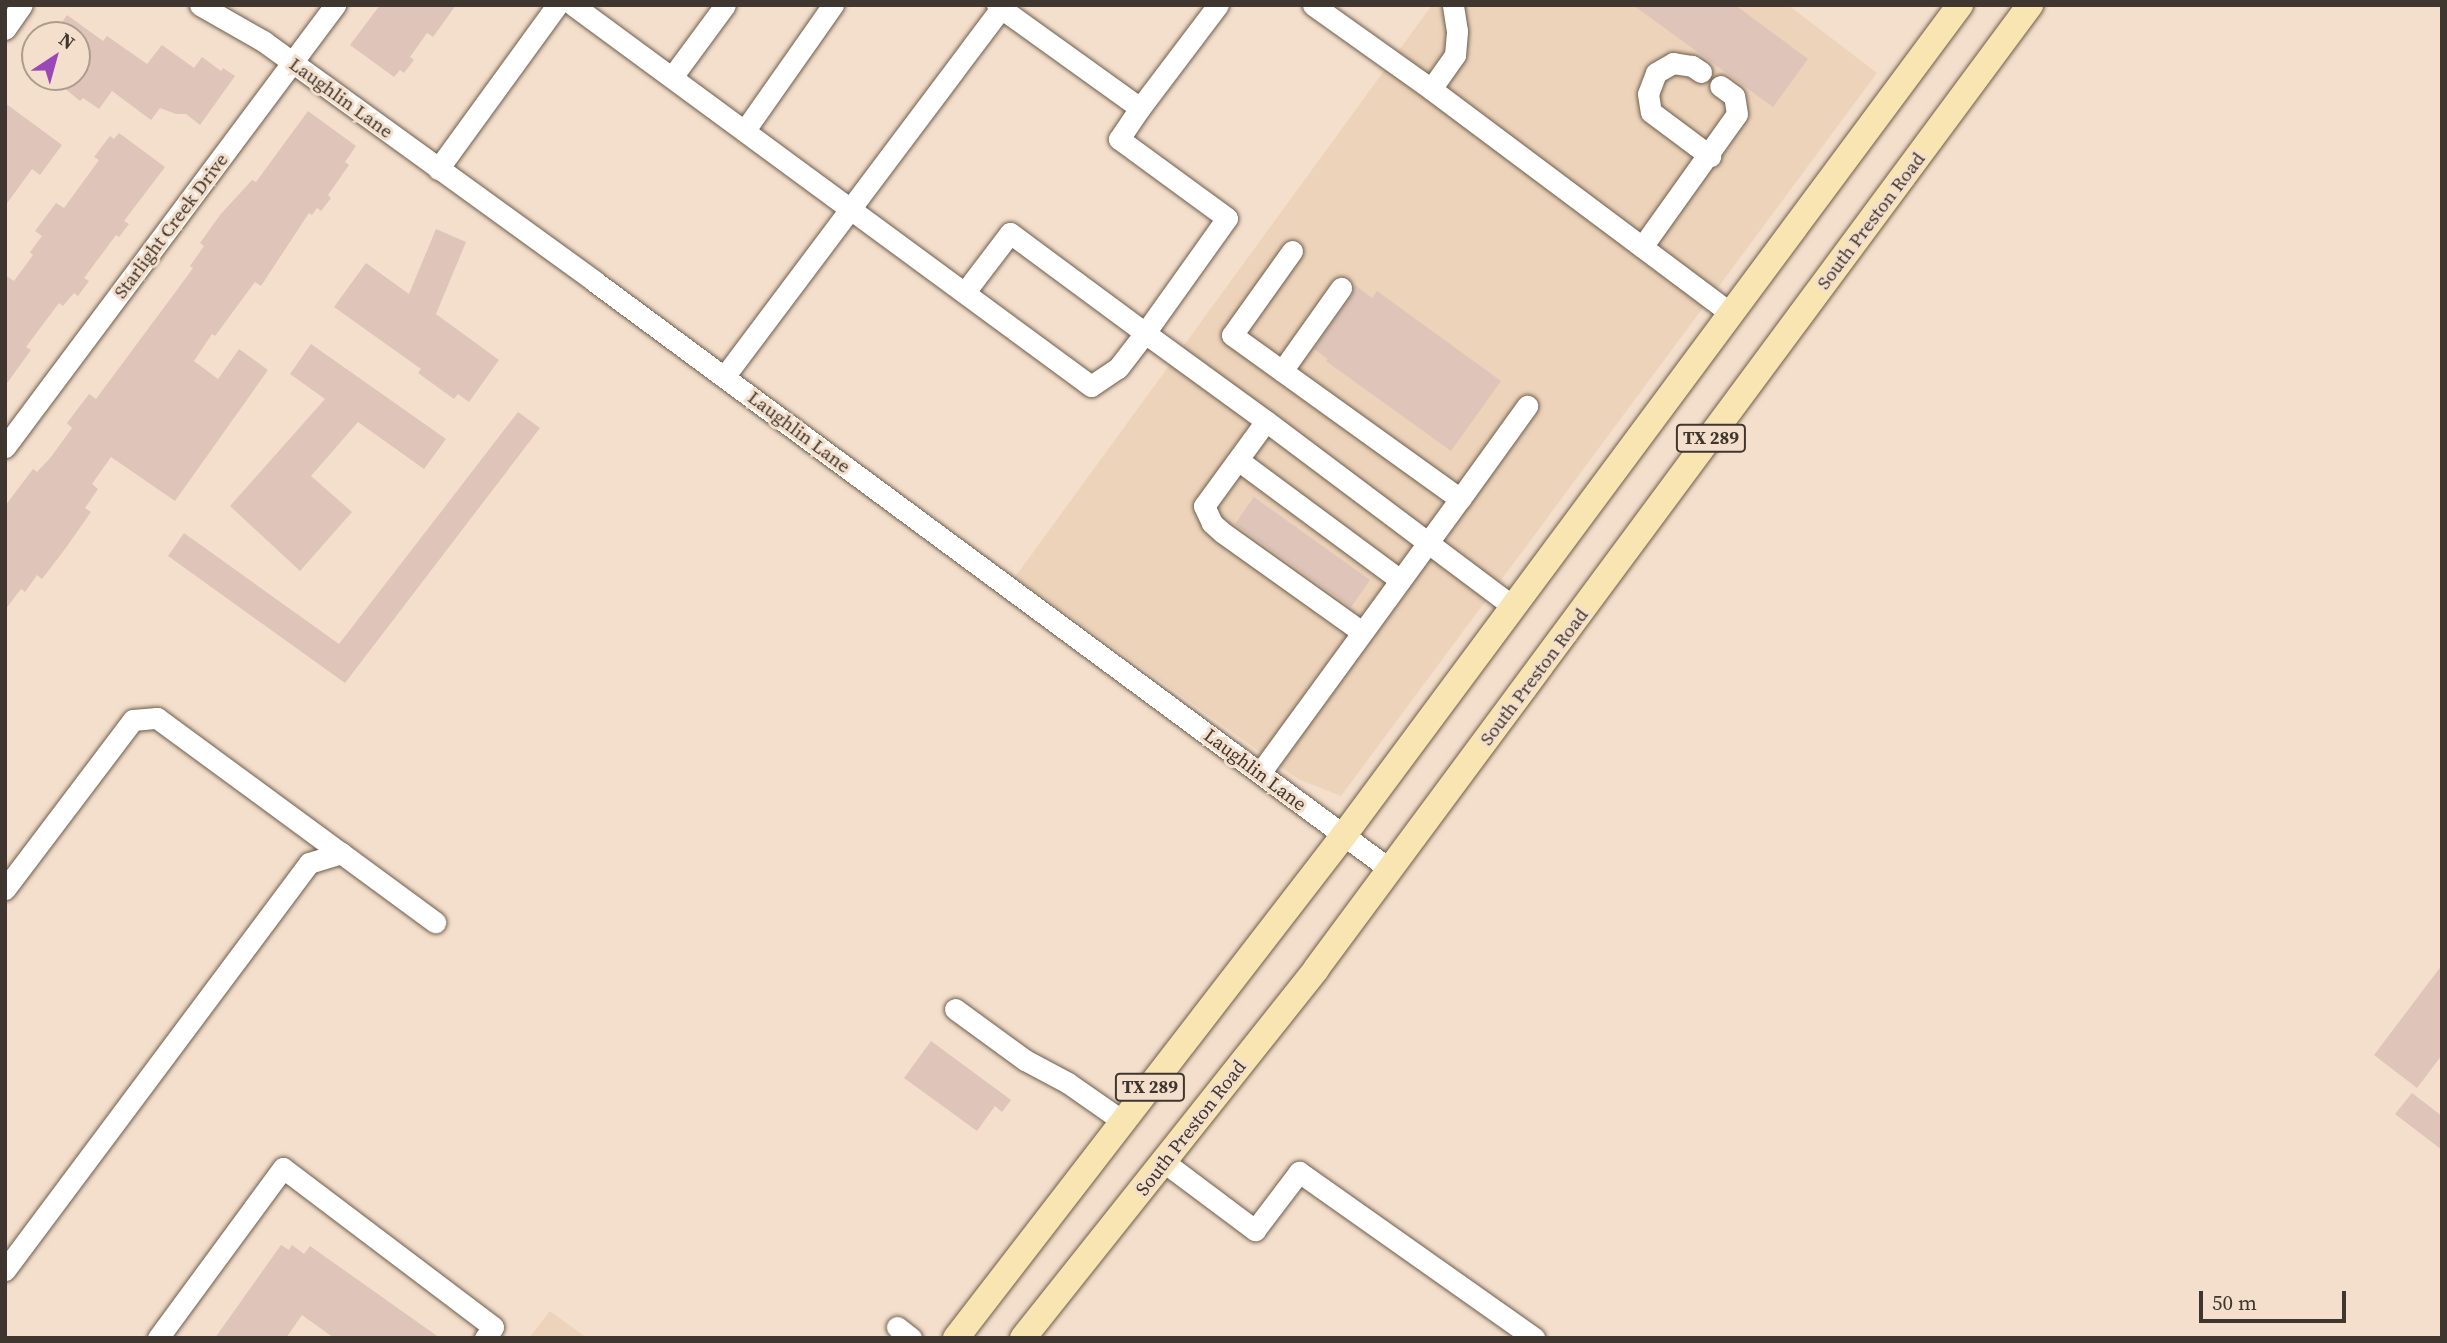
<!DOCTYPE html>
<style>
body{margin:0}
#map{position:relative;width:2447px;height:1343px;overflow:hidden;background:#f4dfcc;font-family:"Source Serif 4",serif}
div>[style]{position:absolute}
.built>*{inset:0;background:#edd3ba}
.building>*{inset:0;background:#dfc4b9}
.roads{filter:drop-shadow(0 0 2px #6e5d4c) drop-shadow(0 0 2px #6e5d4c)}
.minor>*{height:21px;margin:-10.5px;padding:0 10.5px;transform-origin:10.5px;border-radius:10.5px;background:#fff}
.major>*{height:26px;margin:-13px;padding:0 13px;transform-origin:13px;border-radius:13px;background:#f9e5b2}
span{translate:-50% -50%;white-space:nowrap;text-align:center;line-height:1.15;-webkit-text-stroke:6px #f4dfcc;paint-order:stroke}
.shield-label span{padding:2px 5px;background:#f4dfcc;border:2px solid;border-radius:5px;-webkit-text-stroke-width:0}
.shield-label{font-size:18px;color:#3f372f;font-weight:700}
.street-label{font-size:19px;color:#3f372f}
.frame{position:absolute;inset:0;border:7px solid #3f372f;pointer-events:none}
.north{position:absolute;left:21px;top:21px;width:70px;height:70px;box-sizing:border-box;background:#f4dfcc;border:2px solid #ac9c8d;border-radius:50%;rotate:36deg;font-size:19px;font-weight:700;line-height:28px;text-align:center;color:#3f372f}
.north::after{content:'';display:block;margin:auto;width:24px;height:32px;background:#9a48b7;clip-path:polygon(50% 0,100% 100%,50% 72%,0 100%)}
.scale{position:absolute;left:2199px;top:1291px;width:147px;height:32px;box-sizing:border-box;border:4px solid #3f372f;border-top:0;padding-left:9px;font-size:21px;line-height:24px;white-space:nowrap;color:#3f372f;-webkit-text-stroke:5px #f4dfcc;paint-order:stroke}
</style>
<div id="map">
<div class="built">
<div style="clip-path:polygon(1432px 5px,1788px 5px,1877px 73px,1341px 796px,1298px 779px,1015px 577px)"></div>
<div style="clip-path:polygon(550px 1311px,587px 1338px,529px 1338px)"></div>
</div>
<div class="building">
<div style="clip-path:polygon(380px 5px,456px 5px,433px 37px,427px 33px,410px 57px,414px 60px,404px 73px,400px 70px,394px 77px,350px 45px)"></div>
<div style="clip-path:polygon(1633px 5px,1735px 5px,1808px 59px,1773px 107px)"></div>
<div style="clip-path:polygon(67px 15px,103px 41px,107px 36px,147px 64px,162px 45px,194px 68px,202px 57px,221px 71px,223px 68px,235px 76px,200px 125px,186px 114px,176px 114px,160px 108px,151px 120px,112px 91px,99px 109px,83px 98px,80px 101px,51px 77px,77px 77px,77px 35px,53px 35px)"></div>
<div style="clip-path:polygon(5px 103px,62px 145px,40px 175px,32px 169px,5px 206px)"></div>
<div style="clip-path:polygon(308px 111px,356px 146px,345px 162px,349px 165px,328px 195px,331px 198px,321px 211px,317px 208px,312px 215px,309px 213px,261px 286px,255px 282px,215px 336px,212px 334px,194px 361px,218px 379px,239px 349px,268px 370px,175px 501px,111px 457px,92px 484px,98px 489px,85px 508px,91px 512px,65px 549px,42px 579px,37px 575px,25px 592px,21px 589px,5px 610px,5px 506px,33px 469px,37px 472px,51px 457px,72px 428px,67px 423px,89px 394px,96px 399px,171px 298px,193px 268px,190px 266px,204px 246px,200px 243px,220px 215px,252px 180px,256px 182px)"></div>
<div style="clip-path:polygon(119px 133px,165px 167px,124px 221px,129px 224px,119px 237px,116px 235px,84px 278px,89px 281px,78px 296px,74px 293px,63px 306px,59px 303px,26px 347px,31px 350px,5px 386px,5px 275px,14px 281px,33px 255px,30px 252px,42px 236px,35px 231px,56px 203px,64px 208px,99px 160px,94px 157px,110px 136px,114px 139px)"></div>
<div style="clip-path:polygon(436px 229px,466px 242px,436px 314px,499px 360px,469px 402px,458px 394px,454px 399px,418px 373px,421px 369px,334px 307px,366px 263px,409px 294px)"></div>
<div style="clip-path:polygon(1355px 285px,1372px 298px,1377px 291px,1501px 381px,1451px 451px,1326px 361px,1328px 359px,1314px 349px,1352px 296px)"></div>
<div style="clip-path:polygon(311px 344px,446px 439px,424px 469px,358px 422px,311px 476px,352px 512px,300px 571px,230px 506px,325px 399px,290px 374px)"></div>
<div style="clip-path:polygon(518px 412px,540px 428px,345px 683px,168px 556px,184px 533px,339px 644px)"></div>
<div style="clip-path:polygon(1254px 497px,1370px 580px,1351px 607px,1235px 524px)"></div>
<div style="clip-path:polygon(2442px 965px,2442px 1055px,2417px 1088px,2374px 1055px)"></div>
<div style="clip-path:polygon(931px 1041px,1011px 1100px,1002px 1112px,995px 1106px,977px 1131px,904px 1078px)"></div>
<div style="clip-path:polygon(2412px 1093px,2442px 1116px,2442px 1150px,2395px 1114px)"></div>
<div style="clip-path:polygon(281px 1245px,289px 1250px,292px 1245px,304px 1254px,310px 1246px,440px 1338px,334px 1338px,302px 1315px,286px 1338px,215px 1338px)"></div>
</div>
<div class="roads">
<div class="minor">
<div style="left:200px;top:5px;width:73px;rotate:29.7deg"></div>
<div style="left:263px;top:41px;width:409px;rotate:35.9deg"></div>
<div style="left:594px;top:281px;width:991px;rotate:36.47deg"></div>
<div style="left:573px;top:5px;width:643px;rotate:36.34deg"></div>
<div style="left:1091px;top:386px;width:32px;rotate:-34deg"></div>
<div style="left:1118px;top:368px;width:44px;rotate:-52.4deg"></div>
<div style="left:1145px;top:333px;width:150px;rotate:36deg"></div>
<div style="left:1313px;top:5px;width:145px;rotate:35.4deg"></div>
<div style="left:1431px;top:89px;width:374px;rotate:36.8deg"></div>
<div style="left:5px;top:29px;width:29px;rotate:-55deg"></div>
<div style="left:1701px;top:72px;width:11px;rotate:-146deg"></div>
<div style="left:1692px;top:66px;width:19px;rotate:-171deg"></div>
<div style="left:1673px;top:63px;width:20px;rotate:150deg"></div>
<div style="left:1656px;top:73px;width:22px;rotate:111deg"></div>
<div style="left:1648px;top:94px;width:18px;rotate:81deg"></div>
<div style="left:1651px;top:112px;width:74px;rotate:36.7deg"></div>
<div style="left:672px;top:77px;width:89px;rotate:-53.6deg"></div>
<div style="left:1431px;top:89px;width:42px;rotate:-54.8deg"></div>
<div style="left:1455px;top:55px;width:24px;rotate:-85deg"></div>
<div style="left:1457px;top:31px;width:26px;rotate:-99deg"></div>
<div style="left:1140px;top:108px;width:129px;rotate:-52.9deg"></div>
<div style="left:745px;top:130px;width:153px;rotate:-54.9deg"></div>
<div style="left:438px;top:169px;width:203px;rotate:-54deg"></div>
<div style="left:1642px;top:247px;width:163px;rotate:-54.5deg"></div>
<div style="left:1737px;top:114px;width:18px;rotate:-99deg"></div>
<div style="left:1734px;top:96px;width:17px;rotate:-144deg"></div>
<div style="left:1292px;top:251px;width:103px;rotate:125.5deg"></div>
<div style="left:1232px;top:335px;width:281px;rotate:35.7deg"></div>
<div style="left:1460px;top:499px;width:115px;rotate:-54.2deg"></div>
<div style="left:965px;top:292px;width:74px;rotate:-52.7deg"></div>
<div style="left:1010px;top:233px;width:168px;rotate:36.5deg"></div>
<div style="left:1145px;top:333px;width:141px;rotate:-54.5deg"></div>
<div style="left:1227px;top:218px;width:134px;rotate:-143.8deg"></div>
<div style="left:1119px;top:139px;width:37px;rotate:-56deg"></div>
<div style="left:1140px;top:108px;width:171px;rotate:-144.3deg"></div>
<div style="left:1282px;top:371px;width:102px;rotate:-54.6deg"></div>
<div style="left:724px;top:377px;width:461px;rotate:-53.1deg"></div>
<div style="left:1001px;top:8px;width:5px;rotate:-143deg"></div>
<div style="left:5px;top:447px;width:552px;rotate:-53.25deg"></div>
<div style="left:1238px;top:460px;width:202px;rotate:36.5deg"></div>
<div style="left:1362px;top:632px;width:171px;rotate:-144.5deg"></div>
<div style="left:1223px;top:533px;width:15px;rotate:-138deg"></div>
<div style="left:1212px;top:523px;width:19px;rotate:-115deg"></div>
<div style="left:1204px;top:506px;width:105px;rotate:-53.9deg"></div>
<div style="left:1266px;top:421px;width:310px;rotate:36.9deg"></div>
<div style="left:1260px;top:773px;width:339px;rotate:-53.9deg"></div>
<div style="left:5px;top:889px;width:212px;rotate:-52.9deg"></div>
<div style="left:133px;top:720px;width:24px;rotate:-5deg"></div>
<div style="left:157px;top:718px;width:228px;rotate:36.3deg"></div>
<div style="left:955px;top:1009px;width:87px;rotate:36.1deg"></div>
<div style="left:1025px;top:1060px;width:49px;rotate:28.1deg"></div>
<div style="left:1068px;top:1083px;width:68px;rotate:34.9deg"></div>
<div style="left:1164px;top:1162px;width:114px;rotate:36.8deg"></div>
<div style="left:1255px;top:1230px;width:73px;rotate:-52.8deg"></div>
<div style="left:1299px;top:1172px;width:288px;rotate:35.2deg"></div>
<div style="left:5px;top:1270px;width:508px;rotate:-53.24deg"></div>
<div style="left:309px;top:863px;width:34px;rotate:-17deg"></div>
<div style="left:341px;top:853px;width:117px;rotate:36.3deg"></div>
<div style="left:897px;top:1327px;width:18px;rotate:38deg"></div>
<div style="left:158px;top:1338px;width:211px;rotate:-53.7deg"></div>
<div style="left:283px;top:1168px;width:263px;rotate:37.1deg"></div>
<div style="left:493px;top:1327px;width:14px;rotate:126deg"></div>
</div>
<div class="major">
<div style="left:956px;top:1338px;width:635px;rotate:-52.35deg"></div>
<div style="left:1344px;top:835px;width:1034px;rotate:-53.42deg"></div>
<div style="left:1023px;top:1338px;width:471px;rotate:-51.5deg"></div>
<div style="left:1316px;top:969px;width:1200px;rotate:-53.47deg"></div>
</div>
</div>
<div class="shield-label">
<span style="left:1711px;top:438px">TX 289</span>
<span style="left:1150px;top:1087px">TX 289</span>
</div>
<div class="street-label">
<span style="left:341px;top:98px;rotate:36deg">Laughlin Lane</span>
<span style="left:1871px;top:221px;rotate:-53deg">South Preston Road</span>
<span style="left:171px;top:226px;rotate:-53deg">Starlight Creek Drive</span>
<span style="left:799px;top:432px;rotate:37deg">Laughlin Lane</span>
<span style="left:1534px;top:677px;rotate:-53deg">South Preston Road</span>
<span style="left:1255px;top:770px;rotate:37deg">Laughlin Lane</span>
<span style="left:1191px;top:1128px;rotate:-52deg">South Preston Road</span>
</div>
<div class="frame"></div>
<div class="north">N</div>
<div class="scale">50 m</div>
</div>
